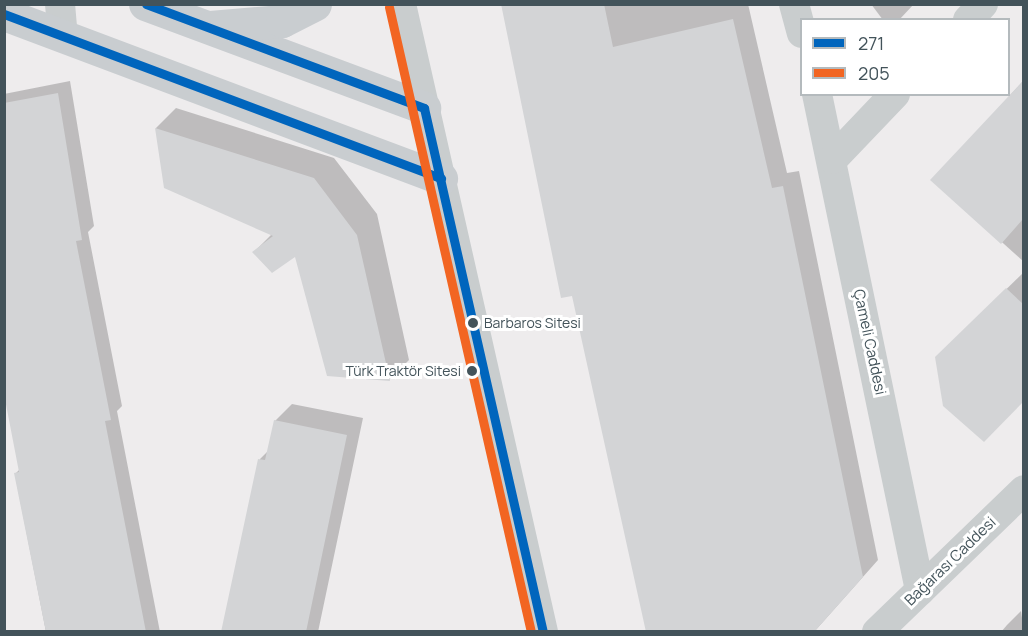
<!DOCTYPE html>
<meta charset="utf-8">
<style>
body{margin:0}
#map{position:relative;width:1028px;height:636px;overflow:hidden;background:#eeeced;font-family:Manrope,sans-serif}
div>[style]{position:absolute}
.shadow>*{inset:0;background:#0003}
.building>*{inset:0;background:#d3d4d6}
.minor>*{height:30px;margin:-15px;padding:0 15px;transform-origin:15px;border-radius:15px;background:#c9cdce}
.secondary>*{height:33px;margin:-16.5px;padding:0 16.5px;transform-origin:16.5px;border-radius:16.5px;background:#c9cdd0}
.bus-1>*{height:9px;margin:-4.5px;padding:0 4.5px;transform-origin:4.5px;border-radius:4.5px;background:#0065bd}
.bus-2>*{height:9px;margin:-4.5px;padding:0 4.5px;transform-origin:4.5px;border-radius:4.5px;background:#f26522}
.dots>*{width:16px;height:16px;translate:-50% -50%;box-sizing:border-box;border:3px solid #fff;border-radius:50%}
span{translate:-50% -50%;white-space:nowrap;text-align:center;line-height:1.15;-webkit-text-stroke:6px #fff;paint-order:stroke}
.bus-label{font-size:14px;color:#43535a}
.left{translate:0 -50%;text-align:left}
.right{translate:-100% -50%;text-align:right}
.street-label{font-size:15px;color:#43535a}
.frame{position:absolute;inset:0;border:6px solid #43535a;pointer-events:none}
.legend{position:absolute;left:800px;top:18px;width:210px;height:78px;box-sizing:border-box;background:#fff;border:2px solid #b4babd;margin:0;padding:8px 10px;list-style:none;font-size:18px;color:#43535a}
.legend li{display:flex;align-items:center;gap:12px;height:30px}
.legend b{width:30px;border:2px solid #b4babd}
</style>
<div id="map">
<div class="shadow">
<div style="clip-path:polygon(502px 4px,748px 4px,787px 173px,799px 171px,878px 560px,814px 632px,573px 294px)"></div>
<div style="clip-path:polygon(914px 4px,899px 20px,883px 20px,871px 4px)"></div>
<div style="clip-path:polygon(1024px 80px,1024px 262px,933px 180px)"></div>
<div style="clip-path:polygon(70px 81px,94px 226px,88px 232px,122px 406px,117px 411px,160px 632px,46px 632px,15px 474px,20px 469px,4px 375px,4px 94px)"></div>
<div style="clip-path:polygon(176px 108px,334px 158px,377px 214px,409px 360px,389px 380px,296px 255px,254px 252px,272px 234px,166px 187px,156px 128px)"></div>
<div style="clip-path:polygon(1024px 272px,1024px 400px,984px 440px,936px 358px)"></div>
<div style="clip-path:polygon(292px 404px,363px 418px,318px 632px,223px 632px,260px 459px,269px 450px,275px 421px)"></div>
<div style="clip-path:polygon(1021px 611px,1024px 632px,1001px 632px,1007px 625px)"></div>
</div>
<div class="building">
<div style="clip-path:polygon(501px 4px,604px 4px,613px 47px,733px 19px,772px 188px,783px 186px,863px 577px,814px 632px,646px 632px,572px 296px,561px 298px)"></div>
<div style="clip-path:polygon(1023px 81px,1023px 219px,1001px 244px,930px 180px)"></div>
<div style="clip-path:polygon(58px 93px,82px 240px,76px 241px,111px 420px,105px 421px,146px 632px,46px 632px,14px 473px,19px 472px,4px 394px,4px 103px)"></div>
<div style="clip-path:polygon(155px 128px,314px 178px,357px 235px,390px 381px,327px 376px,295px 257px,272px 273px,252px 252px,273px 236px,164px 188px)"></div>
<div style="clip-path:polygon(1006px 288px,1023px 304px,1023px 402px,984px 442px,943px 406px,935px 357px)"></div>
<div style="clip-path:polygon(274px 420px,347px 435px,306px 632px,221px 632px,258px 459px,265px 460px)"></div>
</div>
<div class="minor">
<div style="left:60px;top:4px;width:32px;rotate:85deg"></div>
<div style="left:401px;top:4px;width:644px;rotate:77.26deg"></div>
<div style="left:794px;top:4px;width:30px;rotate:75deg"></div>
<div style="left:968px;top:20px;width:22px;rotate:-47deg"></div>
<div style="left:817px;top:94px;width:507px;rotate:78.27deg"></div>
<div style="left:833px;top:159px;width:90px;rotate:-46.4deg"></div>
<div style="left:877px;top:632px;width:204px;rotate:-44deg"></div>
</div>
<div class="secondary">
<div style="left:145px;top:4px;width:298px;rotate:20.4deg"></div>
<div style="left:4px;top:14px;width:467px;rotate:20.6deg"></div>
<div style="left:210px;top:27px;width:72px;rotate:-4.8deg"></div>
<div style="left:282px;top:21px;width:37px;rotate:-27deg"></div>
</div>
<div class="bus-1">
<div style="left:146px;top:4px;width:297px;rotate:20.5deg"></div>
<div style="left:424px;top:108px;width:537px;rotate:77.21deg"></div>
<div style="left:4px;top:14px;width:467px;rotate:20.6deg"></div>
</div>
<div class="bus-2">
<div style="left:389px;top:7px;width:641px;rotate:77.2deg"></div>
</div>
<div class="dots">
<div style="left:473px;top:323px;background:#43535a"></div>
<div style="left:472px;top:371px;background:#43535a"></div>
</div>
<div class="bus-label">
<span class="left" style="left:484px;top:323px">Barbaros Sitesi</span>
<span class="right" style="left:461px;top:371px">Türk Traktör Sitesi</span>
</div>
<div class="street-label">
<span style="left:870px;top:342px;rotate:78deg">Çameli Caddesi</span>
<span style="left:950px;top:561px;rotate:-44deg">Bağarası Caddesi</span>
</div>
<div class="frame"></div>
<ul class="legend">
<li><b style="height:8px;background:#0065bd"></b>271</li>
<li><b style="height:8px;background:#f26522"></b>205</li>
</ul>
</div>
